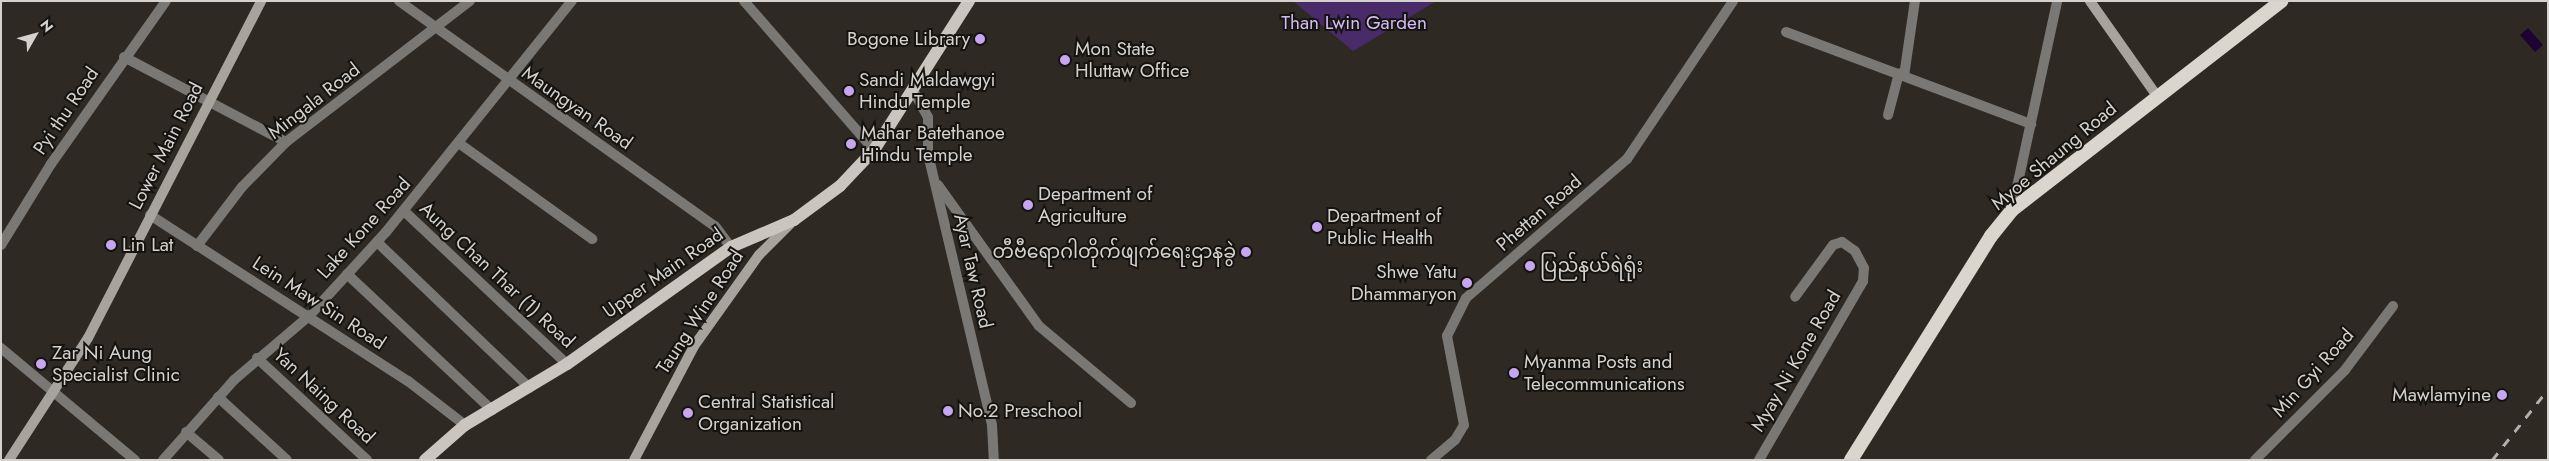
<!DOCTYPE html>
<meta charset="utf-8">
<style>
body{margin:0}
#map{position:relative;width:2549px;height:461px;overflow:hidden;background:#2e2a23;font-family:Jost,"Noto Sans Myanmar",sans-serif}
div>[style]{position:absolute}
.green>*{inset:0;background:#4a2b6a}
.water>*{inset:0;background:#1d0332}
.minor>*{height:10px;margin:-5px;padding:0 5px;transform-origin:5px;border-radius:5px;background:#7a7874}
.tertiary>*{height:10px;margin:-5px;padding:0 5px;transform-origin:5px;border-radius:5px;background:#7a7874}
.secondary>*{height:10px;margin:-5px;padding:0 5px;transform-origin:5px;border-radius:5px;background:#a7a49e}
.primary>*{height:12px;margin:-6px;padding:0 6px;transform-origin:6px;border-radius:6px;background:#cac6bf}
.trunk>*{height:14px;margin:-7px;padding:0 7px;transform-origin:7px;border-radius:7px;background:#dad6ce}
.rail>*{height:2.5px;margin-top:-1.25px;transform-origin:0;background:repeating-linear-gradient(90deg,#b3b0ab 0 9px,transparent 0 18px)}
.dots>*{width:14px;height:14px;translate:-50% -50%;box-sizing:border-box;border:2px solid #141310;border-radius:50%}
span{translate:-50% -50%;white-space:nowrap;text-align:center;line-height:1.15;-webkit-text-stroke:4px #141310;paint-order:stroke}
.park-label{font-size:19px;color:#d3bbf4}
.poi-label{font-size:19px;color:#d5d2ce}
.right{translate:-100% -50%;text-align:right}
.left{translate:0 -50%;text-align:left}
.street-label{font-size:19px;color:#d5d2ce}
.frame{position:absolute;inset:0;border:2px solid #d5d2ce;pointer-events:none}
.north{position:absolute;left:10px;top:10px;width:50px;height:50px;-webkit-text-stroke:4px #141310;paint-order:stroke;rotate:52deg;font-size:14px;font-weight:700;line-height:20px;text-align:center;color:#d5d2ce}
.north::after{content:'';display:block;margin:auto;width:18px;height:22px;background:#d5d2ce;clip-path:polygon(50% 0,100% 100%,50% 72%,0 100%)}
</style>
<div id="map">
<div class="green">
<div style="clip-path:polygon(1293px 1px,1436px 1px,1353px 51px)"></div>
</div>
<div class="water">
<div style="clip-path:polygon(2528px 28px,2543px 45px,2535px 52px,2520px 35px)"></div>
</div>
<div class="minor">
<div style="left:399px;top:1px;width:388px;rotate:35.5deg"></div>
<div style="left:715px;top:226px;width:26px;rotate:53deg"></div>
<div style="left:744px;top:1px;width:198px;rotate:48.9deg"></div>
<div style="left:1786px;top:32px;width:262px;rotate:20.6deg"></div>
<div style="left:124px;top:57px;width:183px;rotate:27.7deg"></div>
<div style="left:1904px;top:76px;width:76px;rotate:-81.7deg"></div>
<div style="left:914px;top:92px;width:29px;rotate:61deg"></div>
<div style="left:928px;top:117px;width:37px;rotate:90deg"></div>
<div style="left:928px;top:154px;width:278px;rotate:76.7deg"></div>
<div style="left:992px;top:425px;width:35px;rotate:87deg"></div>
<div style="left:1888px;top:115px;width:43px;rotate:-75.3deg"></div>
<div style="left:460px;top:144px;width:163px;rotate:35.7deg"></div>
<div style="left:938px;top:185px;width:173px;rotate:54.4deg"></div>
<div style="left:1039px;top:326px;width:120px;rotate:39.9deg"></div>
<div style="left:2012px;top:210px;width:214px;rotate:-77.8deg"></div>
<div style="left:404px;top:211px;width:224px;rotate:43.2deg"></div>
<div style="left:150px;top:215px;width:307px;rotate:32.8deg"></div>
<div style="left:408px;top:381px;width:72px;rotate:37.7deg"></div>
<div style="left:377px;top:242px;width:211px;rotate:43.7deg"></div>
<div style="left:1px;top:245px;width:95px;rotate:-58.3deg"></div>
<div style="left:51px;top:164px;width:199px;rotate:-54.8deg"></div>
<div style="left:197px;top:246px;width:74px;rotate:-52.7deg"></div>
<div style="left:242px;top:187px;width:63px;rotate:-45.6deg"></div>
<div style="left:286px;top:142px;width:232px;rotate:-37.5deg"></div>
<div style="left:347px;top:274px;width:199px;rotate:43.2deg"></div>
<div style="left:1px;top:348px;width:175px;rotate:39.9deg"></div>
<div style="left:257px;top:358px;width:150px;rotate:42.8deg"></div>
<div style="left:218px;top:397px;width:93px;rotate:42.4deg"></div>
<div style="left:186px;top:432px;width:43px;rotate:40.3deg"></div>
<div style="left:163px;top:460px;width:107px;rotate:-48.4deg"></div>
<div style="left:234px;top:380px;width:99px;rotate:-40.5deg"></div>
<div style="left:309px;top:316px;width:114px;rotate:-47.5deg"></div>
<div style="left:386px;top:232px;width:297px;rotate:-51.2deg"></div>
<div style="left:1759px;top:460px;width:207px;rotate:-59.8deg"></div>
<div style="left:1863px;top:281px;width:13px;rotate:-86deg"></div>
<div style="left:1864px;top:268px;width:19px;rotate:-118deg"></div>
<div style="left:1855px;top:251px;width:16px;rotate:-145deg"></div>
<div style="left:1842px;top:242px;width:9px;rotate:162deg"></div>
<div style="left:1833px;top:245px;width:64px;rotate:126.2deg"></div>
<div style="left:2255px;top:460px;width:127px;rotate:-45deg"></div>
<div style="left:2345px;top:370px;width:80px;rotate:-53.1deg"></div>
</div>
<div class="tertiary">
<div style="left:1431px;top:460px;width:31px;rotate:-40deg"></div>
<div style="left:1455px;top:440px;width:17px;rotate:-59deg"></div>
<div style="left:1464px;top:425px;width:91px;rotate:-100.8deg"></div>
<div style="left:1447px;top:336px;width:42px;rotate:-63.4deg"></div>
<div style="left:1466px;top:298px;width:213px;rotate:-40.8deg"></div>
<div style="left:1627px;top:159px;width:190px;rotate:-56.1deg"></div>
</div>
<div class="secondary">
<div style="left:2090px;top:1px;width:116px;rotate:54.8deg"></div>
<div style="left:9px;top:460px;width:145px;rotate:-57.1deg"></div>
<div style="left:88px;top:338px;width:379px;rotate:-62.8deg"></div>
<div style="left:634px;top:460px;width:129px;rotate:-62.2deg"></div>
<div style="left:694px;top:346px;width:112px;rotate:-54.5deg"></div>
<div style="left:759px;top:255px;width:44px;rotate:-45deg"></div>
</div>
<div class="primary">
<div style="left:425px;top:460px;width:53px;rotate:-41.2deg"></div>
<div style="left:465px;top:425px;width:119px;rotate:-30.9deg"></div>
<div style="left:567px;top:364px;width:201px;rotate:-35.5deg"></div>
<div style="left:731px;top:247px;width:69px;rotate:-23.2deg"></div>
<div style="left:794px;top:220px;width:57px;rotate:-36.5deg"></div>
<div style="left:840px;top:186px;width:50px;rotate:-46.6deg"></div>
<div style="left:874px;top:150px;width:177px;rotate:-57.5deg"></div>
</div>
<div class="trunk">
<div style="left:1851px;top:460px;width:264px;rotate:-58deg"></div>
<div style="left:1991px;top:236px;width:33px;rotate:-51deg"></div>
<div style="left:2012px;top:210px;width:341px;rotate:-37.8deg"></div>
</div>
<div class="rail">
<div style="left:2492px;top:460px;width:90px;rotate:-51.7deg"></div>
</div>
<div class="dots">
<div style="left:980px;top:39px;background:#c6a6f0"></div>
<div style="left:1065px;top:60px;background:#c6a6f0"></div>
<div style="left:849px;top:91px;background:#c6a6f0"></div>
<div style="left:851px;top:144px;background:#c6a6f0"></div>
<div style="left:1028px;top:205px;background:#c6a6f0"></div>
<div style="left:1317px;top:227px;background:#c6a6f0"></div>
<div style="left:111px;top:245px;background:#c6a6f0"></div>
<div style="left:1246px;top:252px;background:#c6a6f0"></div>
<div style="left:1530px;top:266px;background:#c6a6f0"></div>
<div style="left:1467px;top:283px;background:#c6a6f0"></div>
<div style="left:41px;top:364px;background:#c6a6f0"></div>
<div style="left:1514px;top:373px;background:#c6a6f0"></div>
<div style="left:2502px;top:395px;background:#c6a6f0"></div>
<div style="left:948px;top:411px;background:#c6a6f0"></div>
<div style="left:688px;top:413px;background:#c6a6f0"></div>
</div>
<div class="park-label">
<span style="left:1354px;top:23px">Than Lwin Garden</span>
</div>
<div class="poi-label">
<span class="right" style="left:970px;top:39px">Bogone Library</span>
<span class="left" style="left:1075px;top:60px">Mon State<br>Hluttaw Office</span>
<span class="left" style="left:859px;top:91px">Sandi Maldawgyi<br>Hindu Temple</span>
<span class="left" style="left:861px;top:144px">Mahar Batethanoe<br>Hindu Temple</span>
<span class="left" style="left:1038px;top:205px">Department of<br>Agriculture</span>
<span class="left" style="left:1327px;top:227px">Department of<br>Public Health</span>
<span class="left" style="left:122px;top:245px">Lin Lat</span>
<span class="right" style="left:1236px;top:252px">တီဗီရောဂါတိုက်ဖျက်ရေးဌာနခွဲ</span>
<span class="left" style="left:1540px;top:266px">ပြည်နယ်ရဲရုံး</span>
<span class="right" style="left:1457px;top:283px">Shwe Yatu<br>Dhammaryon</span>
<span class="left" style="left:52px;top:364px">Zar Ni Aung<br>Specialist Clinic</span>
<span class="left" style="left:1524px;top:373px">Myanma Posts and<br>Telecommunications</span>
<span class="right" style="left:2491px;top:395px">Mawlamyine</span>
<span class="left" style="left:698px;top:413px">Central Statistical<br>Organization</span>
<span class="left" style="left:958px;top:411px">No.2 Preschool</span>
</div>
<div class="street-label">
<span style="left:314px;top:101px;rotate:-38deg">Mingala Road</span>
<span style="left:577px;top:108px;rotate:35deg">Maungyan Road</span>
<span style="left:66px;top:111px;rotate:-56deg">Pyi thu Road</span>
<span style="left:166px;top:146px;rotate:-63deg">Lower Main Road</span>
<span style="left:2054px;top:156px;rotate:-40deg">Myoe Shaung Road</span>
<span style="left:1539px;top:213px;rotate:-41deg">Phettan Road</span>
<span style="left:364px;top:228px;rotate:-48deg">Lake Kone Road</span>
<span style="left:973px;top:271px;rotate:77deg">Ayar Taw Road</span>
<span style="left:663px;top:273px;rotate:-35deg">Upper Main Road</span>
<span style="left:497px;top:275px;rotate:43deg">Aung Chan Thar (1) Road</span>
<span style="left:319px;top:303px;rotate:33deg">Lein Maw Sin Road</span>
<span style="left:700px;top:312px;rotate:-57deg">Taung Wine Road</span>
<span style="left:1796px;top:361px;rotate:-60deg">Myay Ni Kone Road</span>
<span style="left:2313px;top:373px;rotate:-48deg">Min Gyi Road</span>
<span style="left:324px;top:396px;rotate:43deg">Yan Naing Road</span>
</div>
<div class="frame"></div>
<div class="north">N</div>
</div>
